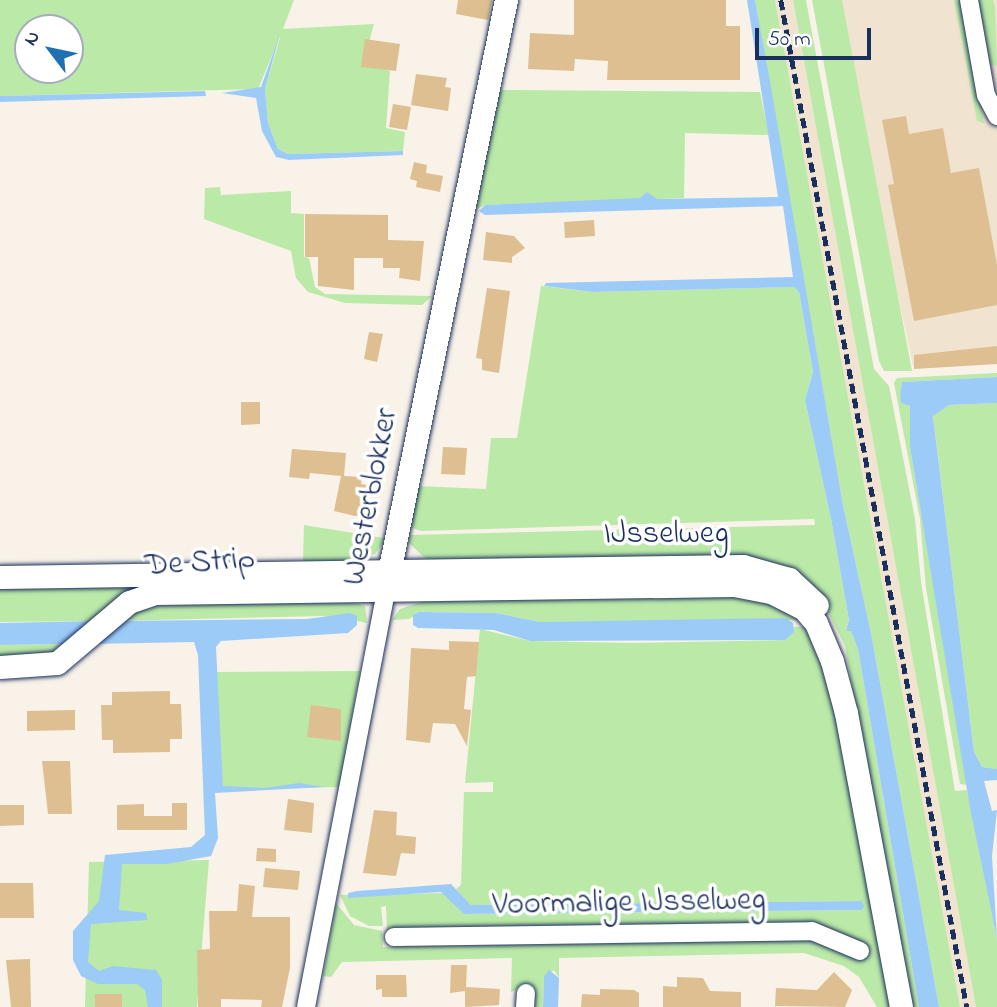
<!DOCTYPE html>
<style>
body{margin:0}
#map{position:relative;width:997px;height:1007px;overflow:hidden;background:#f8f2e9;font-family:"Indie Flower",sans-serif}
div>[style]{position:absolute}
.built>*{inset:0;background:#f0e3cf}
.green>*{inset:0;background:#bbe9a7}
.water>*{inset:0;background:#9dcbf7}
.building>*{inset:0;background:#debf91}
.roads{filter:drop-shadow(0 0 2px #1b2f5e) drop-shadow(0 0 2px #1b2f5e)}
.minor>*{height:18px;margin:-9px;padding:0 9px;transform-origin:9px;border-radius:9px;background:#fff}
.tertiary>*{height:23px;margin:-11.5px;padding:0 11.5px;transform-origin:11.5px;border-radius:11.5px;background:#fff}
.rail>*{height:4.5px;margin-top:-2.25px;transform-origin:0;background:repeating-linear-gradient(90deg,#1b2f5e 0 10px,transparent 0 15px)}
span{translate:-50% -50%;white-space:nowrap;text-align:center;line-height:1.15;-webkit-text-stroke:7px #fff;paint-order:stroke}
.street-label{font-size:32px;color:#1b2f5e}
.north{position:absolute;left:14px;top:14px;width:70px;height:70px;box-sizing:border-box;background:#fff;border:2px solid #a4acbf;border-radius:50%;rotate:302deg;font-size:19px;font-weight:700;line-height:28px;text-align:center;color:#1b2f5e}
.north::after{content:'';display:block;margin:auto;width:24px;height:32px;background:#1f6fb2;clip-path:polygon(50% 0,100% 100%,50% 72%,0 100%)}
.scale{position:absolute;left:755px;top:28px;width:116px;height:32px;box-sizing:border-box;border:4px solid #1b2f5e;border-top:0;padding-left:9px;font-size:21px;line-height:24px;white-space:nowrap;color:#1b2f5e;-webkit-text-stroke:5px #fff;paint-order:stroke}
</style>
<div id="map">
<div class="built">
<div style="clip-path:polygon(775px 0,793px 0,976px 1007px,960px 1007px,945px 928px)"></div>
<div style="clip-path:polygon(835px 0,997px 0,997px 360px,913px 366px)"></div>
</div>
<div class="green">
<div style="clip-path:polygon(evenodd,0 0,294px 0,283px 29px,374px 24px,363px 63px,390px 71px,386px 128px,405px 132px,403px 151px,288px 154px,278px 149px,268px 123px,265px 89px,281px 34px,258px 89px,0 96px,0 0,28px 28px,70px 28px,70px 70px,28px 70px,28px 28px)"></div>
<div style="clip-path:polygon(755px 0,775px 0,960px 1007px,939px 1007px,871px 633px,843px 505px)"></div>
<div style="clip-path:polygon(793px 0,806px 0,874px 369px,889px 386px,915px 519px,921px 582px,955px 791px,967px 790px,997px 939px,997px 1007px,976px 1007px)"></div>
<div style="clip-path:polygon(812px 0,842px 0,912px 371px,884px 371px,879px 361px)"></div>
<div style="clip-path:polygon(954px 0,960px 0,984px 123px,977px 121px)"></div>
<div style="clip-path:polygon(978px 0,993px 0,995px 6px,997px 66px,990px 64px)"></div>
<div style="clip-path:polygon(496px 90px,760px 92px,769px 135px,685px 133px,684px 198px,485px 205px,471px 212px)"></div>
<div style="clip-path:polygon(220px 187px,221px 195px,291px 191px,291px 213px,304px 214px,304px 257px,309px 258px,315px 287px,325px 294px,432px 296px,422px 305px,345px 303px,308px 292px,296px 278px,291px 251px,204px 219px,205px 188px)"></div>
<div style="clip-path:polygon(541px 286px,593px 292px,794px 287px,799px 292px,813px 372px,805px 400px,831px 519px,849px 620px,846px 630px,851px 631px,858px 649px,919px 1007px,908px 1007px,845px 646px,821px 598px,427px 560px,409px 543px,408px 535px,815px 525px,814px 519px,421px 531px,410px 527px,417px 486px,486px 489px,491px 438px,517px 438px)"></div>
<div style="clip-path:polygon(997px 373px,997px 377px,902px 382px,900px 394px,902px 403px,910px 406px,910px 447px,967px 785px,960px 784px,926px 588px,920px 519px,894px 383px,897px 378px)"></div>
<div style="clip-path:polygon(997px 403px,997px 769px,982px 767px,974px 752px,933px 415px,949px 405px)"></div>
<div style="clip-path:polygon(304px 525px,384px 538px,384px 542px,375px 554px,351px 560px,351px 565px,303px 561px)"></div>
<div style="clip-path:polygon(0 582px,155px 586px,99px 621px,0 622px)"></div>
<div style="clip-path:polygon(740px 589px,806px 620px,540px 622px,496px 613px,421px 612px,409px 619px,392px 620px,400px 609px,422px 602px,422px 598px)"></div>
<div style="clip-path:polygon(348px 601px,365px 606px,367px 623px,357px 621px,357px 616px,320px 616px,116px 621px,142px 602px)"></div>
<div style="clip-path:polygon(794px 627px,811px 627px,822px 648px,892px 1007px,877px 1007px,859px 977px,844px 966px,804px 953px,559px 958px,559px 978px,554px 970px,544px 977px,543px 1007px,530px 1007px,521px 988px,511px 992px,512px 958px,342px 962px,331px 977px,323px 976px,336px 903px,354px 925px,382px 931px,383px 947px,806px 940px,863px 944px,816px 925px,387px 931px,386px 906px,381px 907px,383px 926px,369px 926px,350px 916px,340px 895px,445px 893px,464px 914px,862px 910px,862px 901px,471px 905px,456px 889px,461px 885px,464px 792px,493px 792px,493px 782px,465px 783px,480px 629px,530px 641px,633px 643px,785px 640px)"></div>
<div style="clip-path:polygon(74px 644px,68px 650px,0 663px,0 645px)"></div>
<div style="clip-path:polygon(360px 671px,339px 787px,222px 789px,216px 672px)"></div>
<div style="clip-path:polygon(209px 860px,197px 1007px,85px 1007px,89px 862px)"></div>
</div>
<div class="water">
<div style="clip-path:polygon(747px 0,755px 0,771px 87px,843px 505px,871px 633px,939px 1007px,919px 1007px,858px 649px,851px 631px,846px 631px,849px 620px,831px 519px,805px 400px,813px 372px,799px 292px,794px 287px,593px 292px,544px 286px,546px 283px,793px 277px,783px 206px,485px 215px,479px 211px,485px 205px,640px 198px,647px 192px,657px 199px,778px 197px)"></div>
<div style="clip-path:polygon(280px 34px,265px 89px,268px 123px,278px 149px,288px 154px,403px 151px,403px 155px,289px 160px,276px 157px,262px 131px,256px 98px,222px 93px,261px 87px)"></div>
<div style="clip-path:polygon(205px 91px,206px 96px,0 102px,0 96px)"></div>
<div style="clip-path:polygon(997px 377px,997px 403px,949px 405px,933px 416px,974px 752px,982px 767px,997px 769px,997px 780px,984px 781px,992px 811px,997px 810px,992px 856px,997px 939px,970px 808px,910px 447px,910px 406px,901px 403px,900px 394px,902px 382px)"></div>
<div style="clip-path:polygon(420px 612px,496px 613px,540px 622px,786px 618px,793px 623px,794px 632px,785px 640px,530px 641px,494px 630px,418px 628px,413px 625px,413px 615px)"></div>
<div style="clip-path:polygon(350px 613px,357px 616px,357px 625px,348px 633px,221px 641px,216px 647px,223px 786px,265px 788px,299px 783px,325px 787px,215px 793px,218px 838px,211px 856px,167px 864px,122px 864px,119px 910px,146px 913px,147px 920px,91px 924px,88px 962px,99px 971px,113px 966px,156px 970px,162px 980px,162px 1007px,148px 1007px,145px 990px,137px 984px,98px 984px,81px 976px,73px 960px,73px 931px,99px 901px,105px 855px,191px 847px,205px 835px,198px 655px,194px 642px,91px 644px,116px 621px,307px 619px)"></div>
<div style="clip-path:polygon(99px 621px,74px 644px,0 645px,0 623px)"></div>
<div style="clip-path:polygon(451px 884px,471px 905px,862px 901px,864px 906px,862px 910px,464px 914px,441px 892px,348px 898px,348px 893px,357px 891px)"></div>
<div style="clip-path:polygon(549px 970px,559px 978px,558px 1007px,543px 1007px,544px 977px)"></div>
</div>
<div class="building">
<div style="clip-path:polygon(458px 0,492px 0,488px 20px,456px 14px)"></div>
<div style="clip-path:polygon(574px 0,726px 0,726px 26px,740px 26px,740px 80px,607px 80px,608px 61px,575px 59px,574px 71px,528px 69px,530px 33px,574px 35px)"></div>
<div style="clip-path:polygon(365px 39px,400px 44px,396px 71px,361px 67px)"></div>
<div style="clip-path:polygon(416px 74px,447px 78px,445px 87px,451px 88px,448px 111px,411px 105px)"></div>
<div style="clip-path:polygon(393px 104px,411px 107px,407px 130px,389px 127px)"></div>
<div style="clip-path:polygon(906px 116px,909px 134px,943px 128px,951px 173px,979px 168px,997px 265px,997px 305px,914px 321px,888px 185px,894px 184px,882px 120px)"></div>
<div style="clip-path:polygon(414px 162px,427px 165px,426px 173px,443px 176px,440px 192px,416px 187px,417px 181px,410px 179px)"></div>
<div style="clip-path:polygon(305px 214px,388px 215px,388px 240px,424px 241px,420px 281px,399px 278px,400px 268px,383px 268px,383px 258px,354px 258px,354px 290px,318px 286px,318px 257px,305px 257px)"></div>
<div style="clip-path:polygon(594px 220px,595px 236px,565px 238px,564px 222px)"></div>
<div style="clip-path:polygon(486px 232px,514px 236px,525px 248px,512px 257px,512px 263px,483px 260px)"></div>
<div style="clip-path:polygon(487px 288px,510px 291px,499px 373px,482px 370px,482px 359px,476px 358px)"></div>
<div style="clip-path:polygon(369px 332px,383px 334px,377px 362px,364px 359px)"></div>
<div style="clip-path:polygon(997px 346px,997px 364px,914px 369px,914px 355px)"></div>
<div style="clip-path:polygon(241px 402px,260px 402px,260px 424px,241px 425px)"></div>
<div style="clip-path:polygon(443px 447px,467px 448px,465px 475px,441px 474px)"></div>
<div style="clip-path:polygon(292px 449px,346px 453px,344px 476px,362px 477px,361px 484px,367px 485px,365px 513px,355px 516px,334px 511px,341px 476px,310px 473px,309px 479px,289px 477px)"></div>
<div style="clip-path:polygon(449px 641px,479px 642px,476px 676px,467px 677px,464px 709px,471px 710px,467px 746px,455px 724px,433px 723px,430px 743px,406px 740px,411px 648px,449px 650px)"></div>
<div style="clip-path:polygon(170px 691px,170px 704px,181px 704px,182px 733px,182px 739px,170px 739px,170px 752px,113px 753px,113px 740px,102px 740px,101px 705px,112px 705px,112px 692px)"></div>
<div style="clip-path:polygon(311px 705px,341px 709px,341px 741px,307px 737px)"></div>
<div style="clip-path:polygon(75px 710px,75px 730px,27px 731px,27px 711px)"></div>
<div style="clip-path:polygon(42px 761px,70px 761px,72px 814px,48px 814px)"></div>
<div style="clip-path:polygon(288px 799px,314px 803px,312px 833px,284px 830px)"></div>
<div style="clip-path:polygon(172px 803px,187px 803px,187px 830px,117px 830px,117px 805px,144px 804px,144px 816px,172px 816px)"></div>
<div style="clip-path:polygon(0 805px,24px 805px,24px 825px,0 826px)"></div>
<div style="clip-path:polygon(374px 810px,397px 812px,396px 835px,416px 837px,415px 854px,401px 853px,396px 876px,363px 873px)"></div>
<div style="clip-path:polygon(257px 848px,276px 849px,276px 862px,256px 861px)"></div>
<div style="clip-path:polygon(265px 868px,300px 871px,298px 890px,263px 887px)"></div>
<div style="clip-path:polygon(0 883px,33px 883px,34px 918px,0 918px)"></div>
<div style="clip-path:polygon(239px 884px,255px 886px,252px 917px,290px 917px,290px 968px,282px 1007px,261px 1007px,262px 1000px,221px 999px,221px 1007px,198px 1007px,197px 950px,210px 949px,209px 911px,237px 911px)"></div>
<div style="clip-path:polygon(30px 959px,31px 1007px,11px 1007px,6px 960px)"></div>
<div style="clip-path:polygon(451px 965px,467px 965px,466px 987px,500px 989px,499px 1005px,465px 1007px,465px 991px,450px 993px)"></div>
<div style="clip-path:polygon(834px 972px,852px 990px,845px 1007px,775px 1006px,776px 988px,817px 990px)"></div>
<div style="clip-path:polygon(376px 975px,406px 975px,407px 997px,382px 997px,382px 989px,376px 990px)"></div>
<div style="clip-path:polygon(677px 977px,703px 978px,710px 991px,741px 992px,741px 1007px,663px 1007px,663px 986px,677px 987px)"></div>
<div style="clip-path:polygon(600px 989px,634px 990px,639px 993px,639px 1007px,581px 1007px,582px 994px,600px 995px)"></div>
<div style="clip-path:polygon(95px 994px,122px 994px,122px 1007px,95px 1007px)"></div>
</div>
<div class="roads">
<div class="minor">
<div style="left:969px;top:0;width:97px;rotate:79.9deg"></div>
<div style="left:986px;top:95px;width:24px;rotate:62deg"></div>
<div style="left:394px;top:937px;width:418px;rotate:-0.8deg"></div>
<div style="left:812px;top:931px;width:52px;rotate:22.6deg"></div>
<div style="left:306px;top:1007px;width:424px;rotate:-79.1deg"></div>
<div style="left:525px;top:1007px;width:14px;rotate:-86deg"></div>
</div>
<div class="tertiary">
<div style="left:0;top:577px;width:743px;rotate:-0.85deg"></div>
<div style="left:743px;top:566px;width:48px;rotate:15.8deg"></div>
<div style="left:789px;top:579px;width:38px;rotate:43deg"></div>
<div style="left:386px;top:587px;width:599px;rotate:-78.45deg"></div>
<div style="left:0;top:667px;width:57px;rotate:-4deg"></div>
<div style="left:57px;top:663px;width:94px;rotate:-40.3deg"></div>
<div style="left:129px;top:602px;width:28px;rotate:-19deg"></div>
<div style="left:155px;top:593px;width:579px;rotate:-0.79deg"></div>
<div style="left:734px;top:585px;width:38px;rotate:11deg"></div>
<div style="left:771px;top:592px;width:37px;rotate:27deg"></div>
<div style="left:804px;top:609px;width:18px;rotate:49deg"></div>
<div style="left:816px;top:623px;width:41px;rotate:67.2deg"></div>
<div style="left:832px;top:661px;width:54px;rotate:74.9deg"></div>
<div style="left:846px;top:713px;width:299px;rotate:79.4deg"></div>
</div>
</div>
<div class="rail">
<div style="left:781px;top:0;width:1024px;rotate:79.54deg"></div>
</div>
<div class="street-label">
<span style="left:372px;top:497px;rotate:-79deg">Westerblokker</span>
<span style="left:666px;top:535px">IJsselweg</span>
<span style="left:200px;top:564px;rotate:-4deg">De Strip</span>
<span style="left:629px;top:904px;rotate:-1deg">Voormalige IJsselweg</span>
</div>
<div class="north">N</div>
<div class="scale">50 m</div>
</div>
